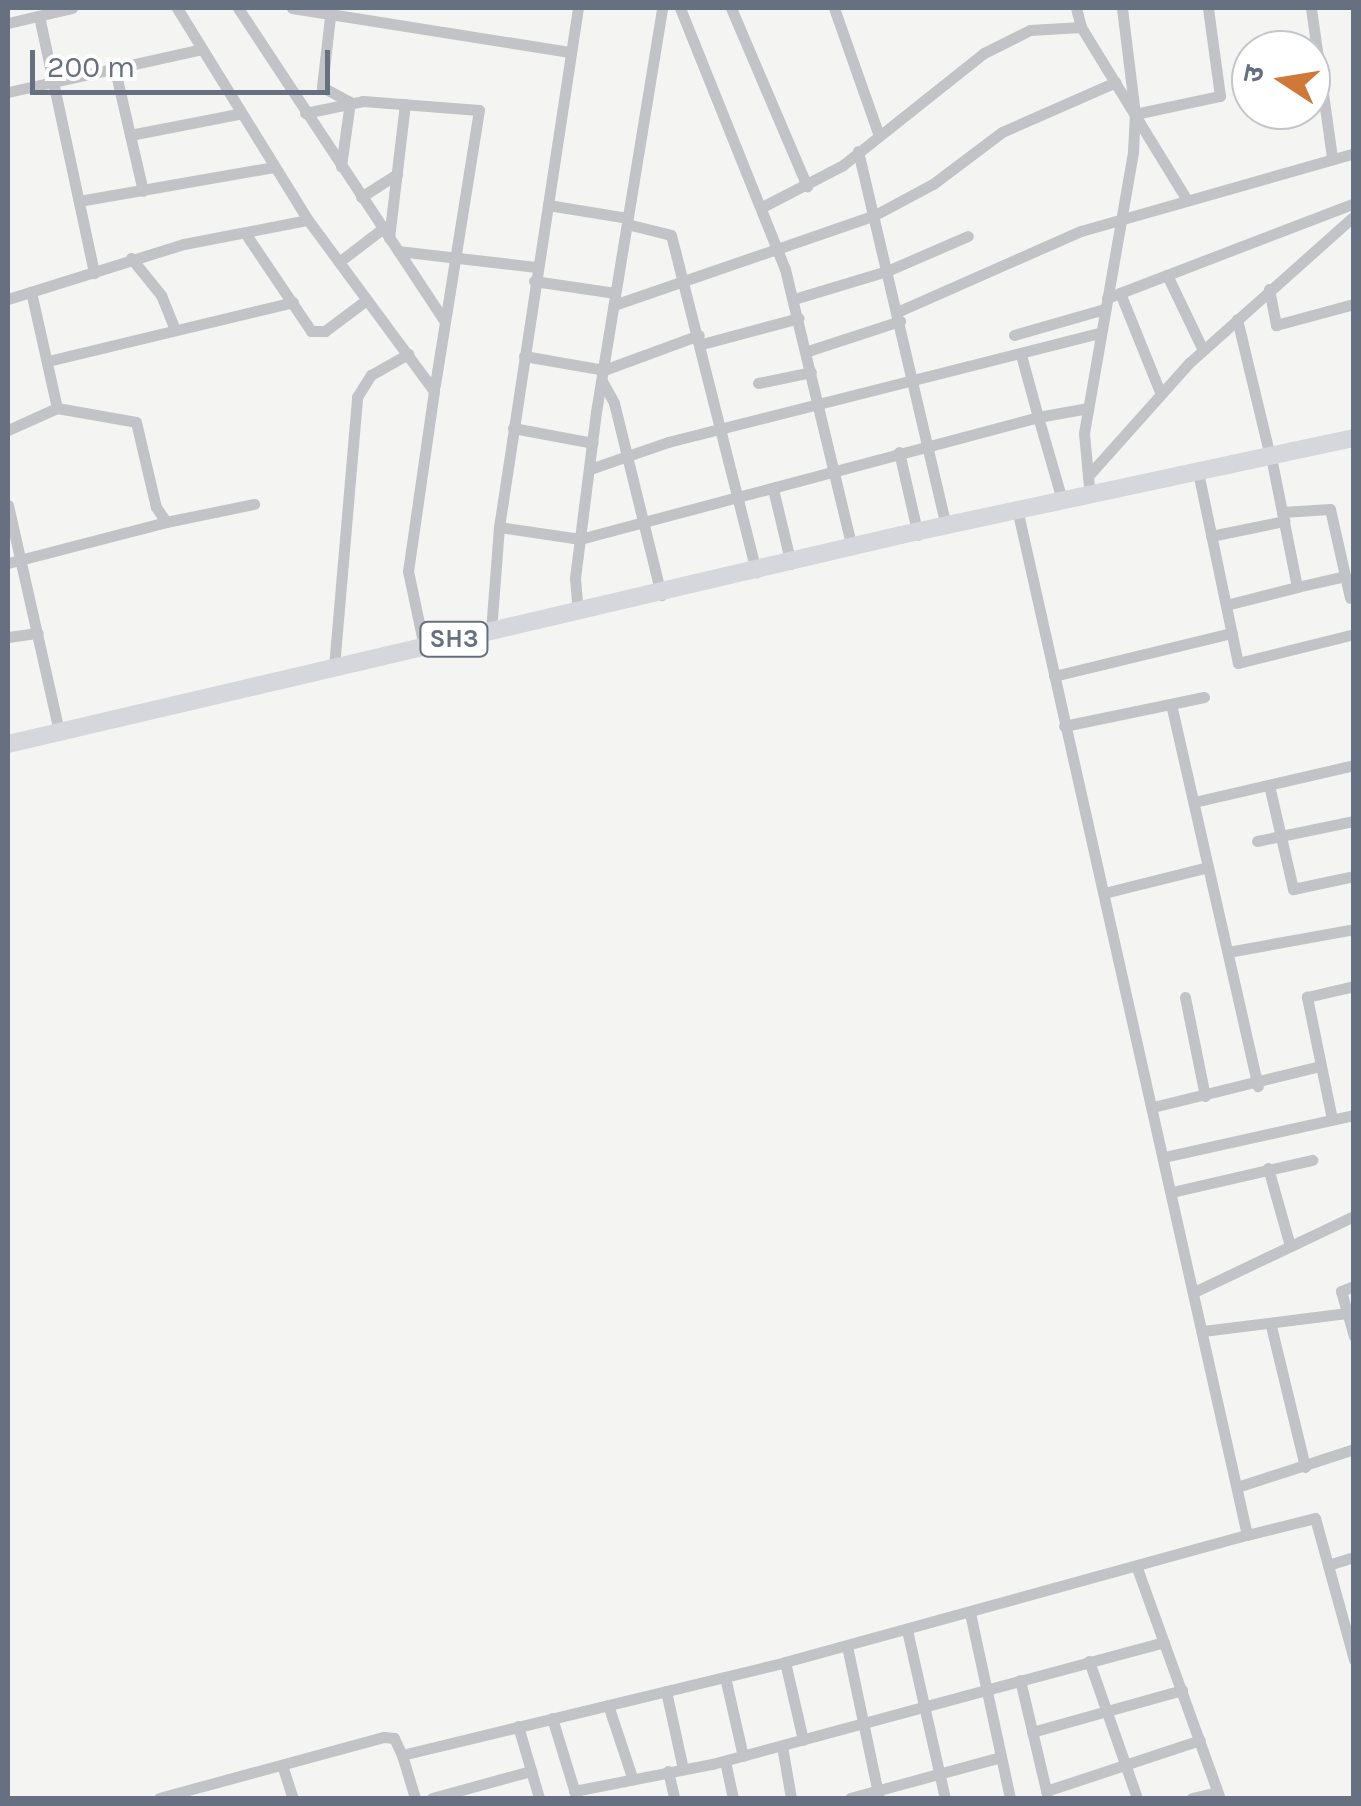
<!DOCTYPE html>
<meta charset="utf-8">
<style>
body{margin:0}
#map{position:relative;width:1361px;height:1806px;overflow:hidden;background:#f4f5f2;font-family:Karla,"Noto Sans Devanagari",sans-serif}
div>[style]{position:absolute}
.street>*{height:11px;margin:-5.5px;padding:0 5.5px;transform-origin:5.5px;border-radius:5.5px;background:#c1c3c7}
.primary>*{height:18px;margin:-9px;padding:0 9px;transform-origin:9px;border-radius:9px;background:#d5d7dc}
span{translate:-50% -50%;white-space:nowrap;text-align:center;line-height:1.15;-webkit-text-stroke:10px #fff;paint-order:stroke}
.shield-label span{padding:2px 8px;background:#fff;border:2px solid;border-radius:8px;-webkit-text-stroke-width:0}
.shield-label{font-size:25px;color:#677080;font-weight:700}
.frame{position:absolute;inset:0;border:10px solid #677080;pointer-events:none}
.north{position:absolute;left:1231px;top:30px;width:100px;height:100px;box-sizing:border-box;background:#fff;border:2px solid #c2c6cc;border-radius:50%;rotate:282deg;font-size:28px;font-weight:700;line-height:40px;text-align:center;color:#677080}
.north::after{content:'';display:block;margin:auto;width:35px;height:45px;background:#cf7838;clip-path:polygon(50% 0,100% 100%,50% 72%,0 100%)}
.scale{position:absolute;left:30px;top:50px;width:300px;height:45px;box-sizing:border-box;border:5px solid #677080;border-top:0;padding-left:12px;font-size:30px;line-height:35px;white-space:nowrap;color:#677080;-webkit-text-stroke:8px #fff;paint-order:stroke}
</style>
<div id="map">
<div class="street">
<div style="left:177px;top:8px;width:249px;rotate:58.3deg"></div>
<div style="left:308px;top:220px;width:212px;rotate:53.6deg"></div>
<div style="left:434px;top:391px;width:182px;rotate:98.2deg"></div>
<div style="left:408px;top:571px;width:77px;rotate:78deg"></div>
<div style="left:238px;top:8px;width:375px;rotate:56.6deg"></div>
<div style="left:292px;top:8px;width:281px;rotate:9deg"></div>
<div style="left:331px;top:8px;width:80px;rotate:96.5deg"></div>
<div style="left:322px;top:87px;width:32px;rotate:28deg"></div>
<div style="left:350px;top:102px;width:65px;rotate:98deg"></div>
<div style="left:680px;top:8px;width:281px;rotate:68.1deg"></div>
<div style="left:785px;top:269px;width:287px;rotate:76.5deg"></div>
<div style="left:731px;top:8px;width:194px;rotate:66.9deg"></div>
<div style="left:834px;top:8px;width:133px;rotate:70.6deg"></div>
<div style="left:1076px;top:8px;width:20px;rotate:75deg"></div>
<div style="left:1081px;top:27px;width:203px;rotate:58.5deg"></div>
<div style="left:1311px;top:8px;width:151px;rotate:82deg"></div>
<div style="left:39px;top:16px;width:263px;rotate:77.9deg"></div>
<div style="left:8px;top:23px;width:66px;rotate:-13.2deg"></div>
<div style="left:115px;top:70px;width:124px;rotate:77deg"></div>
<div style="left:8px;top:92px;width:195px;rotate:-12.5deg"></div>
<div style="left:305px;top:113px;width:59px;rotate:-11.7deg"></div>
<div style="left:363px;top:101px;width:116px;rotate:4.4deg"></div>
<div style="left:479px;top:110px;width:279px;rotate:99.1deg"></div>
<div style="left:1135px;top:114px;width:87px;rotate:-12deg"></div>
<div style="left:1220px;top:96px;width:89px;rotate:-97.8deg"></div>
<div style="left:130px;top:135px;width:110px;rotate:-11deg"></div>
<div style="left:858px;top:151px;width:377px;rotate:76.8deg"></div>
<div style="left:361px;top:197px;width:43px;rotate:-32.6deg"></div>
<div style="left:79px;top:201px;width:198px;rotate:-9.9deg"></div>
<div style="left:548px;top:205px;width:80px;rotate:9.3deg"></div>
<div style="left:764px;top:206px;width:89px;rotate:-27.4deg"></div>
<div style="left:843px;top:165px;width:180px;rotate:-38.5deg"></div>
<div style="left:984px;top:53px;width:51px;rotate:-26.6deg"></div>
<div style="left:1030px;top:30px;width:51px;rotate:-3.4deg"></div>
<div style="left:627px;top:224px;width:45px;rotate:14deg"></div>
<div style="left:671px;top:235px;width:348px;rotate:75.8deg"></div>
<div style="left:245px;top:233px;width:118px;rotate:56deg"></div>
<div style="left:311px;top:331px;width:14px"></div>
<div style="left:325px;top:331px;width:50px;rotate:-36.9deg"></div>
<div style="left:389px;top:238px;width:135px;rotate:-83.2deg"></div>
<div style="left:398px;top:251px;width:139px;rotate:6.6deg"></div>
<div style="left:131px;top:258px;width:48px;rotate:51deg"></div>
<div style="left:161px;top:295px;width:35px;rotate:68deg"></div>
<div style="left:339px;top:262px;width:54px;rotate:-37.5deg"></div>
<div style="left:1167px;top:275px;width:83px;rotate:64.4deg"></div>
<div style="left:534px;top:281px;width:82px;rotate:8.4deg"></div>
<div style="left:1269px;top:289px;width:37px;rotate:79deg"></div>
<div style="left:1276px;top:325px;width:81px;rotate:-15.1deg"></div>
<div style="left:1120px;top:293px;width:107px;rotate:68deg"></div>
<div style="left:1107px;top:298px;width:265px;rotate:-21deg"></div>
<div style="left:8px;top:299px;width:184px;rotate:-17.4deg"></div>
<div style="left:184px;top:244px;width:126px;rotate:-11deg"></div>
<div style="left:794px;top:299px;width:97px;rotate:-16.8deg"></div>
<div style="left:887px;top:271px;width:88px;rotate:-23.4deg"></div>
<div style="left:614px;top:305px;width:274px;rotate:-19deg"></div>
<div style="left:873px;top:216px;width:68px;rotate:-28.1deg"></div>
<div style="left:933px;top:184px;width:86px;rotate:-37deg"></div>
<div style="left:1002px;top:132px;width:124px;rotate:-23.7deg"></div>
<div style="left:897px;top:312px;width:201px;rotate:-23.8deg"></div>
<div style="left:1081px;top:231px;width:284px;rotate:-15.9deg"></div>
<div style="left:1237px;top:319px;width:133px;rotate:76.5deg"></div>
<div style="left:1014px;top:335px;width:94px;rotate:-16.1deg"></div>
<div style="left:702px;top:344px;width:100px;rotate:-15deg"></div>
<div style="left:808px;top:351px;width:97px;rotate:-18.1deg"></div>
<div style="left:524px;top:356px;width:81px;rotate:9.9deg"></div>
<div style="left:604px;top:370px;width:101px;rotate:-20.2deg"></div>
<div style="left:48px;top:361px;width:252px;rotate:-13.5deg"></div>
<div style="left:602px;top:381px;width:25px;rotate:61deg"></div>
<div style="left:614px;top:403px;width:198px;rotate:76.2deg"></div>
<div style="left:758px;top:383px;width:54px;rotate:-11.7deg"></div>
<div style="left:57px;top:408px;width:80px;rotate:10deg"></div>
<div style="left:136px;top:422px;width:87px;rotate:76.8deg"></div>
<div style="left:156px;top:507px;width:18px;rotate:56deg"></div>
<div style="left:166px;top:522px;width:90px;rotate:-11.6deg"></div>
<div style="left:513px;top:428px;width:81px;rotate:10.6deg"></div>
<div style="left:8px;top:430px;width:54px;rotate:-24.2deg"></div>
<div style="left:57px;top:408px;width:119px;rotate:-102.6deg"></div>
<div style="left:899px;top:452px;width:85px;rotate:77.1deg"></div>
<div style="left:590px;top:469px;width:83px;rotate:-19.1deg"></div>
<div style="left:668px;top:442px;width:445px;rotate:-14.2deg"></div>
<div style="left:1198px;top:472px;width:195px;rotate:78.2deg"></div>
<div style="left:1238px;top:663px;width:120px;rotate:-14deg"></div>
<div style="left:1088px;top:476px;width:152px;rotate:-48.2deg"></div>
<div style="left:1189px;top:363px;width:221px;rotate:-41.7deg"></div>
<div style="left:1089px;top:487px;width:54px;rotate:-95.3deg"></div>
<div style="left:1084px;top:433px;width:286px;rotate:-80.1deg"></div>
<div style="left:1133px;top:151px;width:37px;rotate:-87deg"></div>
<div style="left:1135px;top:114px;width:107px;rotate:-97deg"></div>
<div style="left:773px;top:489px;width:77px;rotate:76.5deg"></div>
<div style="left:1060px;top:493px;width:79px;rotate:-106.1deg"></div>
<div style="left:1038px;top:417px;width:51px;rotate:-10.2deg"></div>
<div style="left:8px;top:505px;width:233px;rotate:77.3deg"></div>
<div style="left:1282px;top:512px;width:48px;rotate:-3.6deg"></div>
<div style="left:1330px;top:509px;width:91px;rotate:77.3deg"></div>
<div style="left:499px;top:527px;width:82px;rotate:8.4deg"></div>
<div style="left:580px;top:539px;width:474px;rotate:-14.9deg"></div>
<div style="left:1038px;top:417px;width:64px;rotate:-105.3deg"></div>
<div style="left:1211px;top:536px;width:75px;rotate:-11.6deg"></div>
<div style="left:8px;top:563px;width:163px;rotate:-14.5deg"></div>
<div style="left:1297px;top:587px;width:49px;rotate:-12.9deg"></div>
<div style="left:1226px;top:605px;width:73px;rotate:-14.2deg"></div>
<div style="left:1297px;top:587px;width:133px;rotate:-101.3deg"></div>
<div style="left:578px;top:613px;width:35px;rotate:-95deg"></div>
<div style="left:575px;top:578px;width:167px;rotate:-82.8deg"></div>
<div style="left:596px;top:412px;width:409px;rotate:-80.7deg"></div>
<div style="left:491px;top:631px;width:104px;rotate:-85.6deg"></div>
<div style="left:499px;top:527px;width:525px;rotate:-81.35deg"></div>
<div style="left:8px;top:637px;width:30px;rotate:-8deg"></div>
<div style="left:334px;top:667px;width:271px;rotate:-85.1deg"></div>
<div style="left:357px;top:397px;width:26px;rotate:-58deg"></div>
<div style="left:371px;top:375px;width:43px;rotate:-29.6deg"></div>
<div style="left:1054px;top:676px;width:183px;rotate:-13.6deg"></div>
<div style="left:1171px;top:704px;width:392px;rotate:77.2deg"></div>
<div style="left:1064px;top:726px;width:143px;rotate:-11.7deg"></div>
<div style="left:1269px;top:785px;width:107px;rotate:77deg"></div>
<div style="left:1293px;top:889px;width:62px;rotate:-12deg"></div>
<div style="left:1194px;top:802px;width:164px;rotate:-13deg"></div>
<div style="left:1257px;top:841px;width:99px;rotate:-11.7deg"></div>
<div style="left:1104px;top:893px;width:107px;rotate:-14deg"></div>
<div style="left:1228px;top:952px;width:128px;rotate:-10.3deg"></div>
<div style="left:1185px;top:997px;width:101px;rotate:78.6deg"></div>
<div style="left:1153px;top:1107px;width:172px;rotate:-13.8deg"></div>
<div style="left:1332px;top:1119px;width:125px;rotate:-101.6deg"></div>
<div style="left:1307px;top:997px;width:48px;rotate:-13.2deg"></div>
<div style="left:1164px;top:1157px;width:195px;rotate:-12.5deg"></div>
<div style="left:1268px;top:1168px;width:81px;rotate:74.2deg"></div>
<div style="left:1172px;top:1192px;width:144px;rotate:-12.9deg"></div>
<div style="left:1354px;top:1286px;width:14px;rotate:159deg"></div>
<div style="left:1341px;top:1291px;width:47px;rotate:73.9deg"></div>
<div style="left:1194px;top:1292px;width:177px;rotate:-25.4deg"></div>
<div style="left:1271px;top:1326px;width:145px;rotate:76.4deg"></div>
<div style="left:1203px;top:1331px;width:145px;rotate:-7.1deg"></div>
<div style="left:1237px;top:1487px;width:123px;rotate:-18deg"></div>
<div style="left:1247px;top:1535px;width:70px;rotate:-14deg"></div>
<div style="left:1315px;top:1518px;width:147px;rotate:74.6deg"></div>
<div style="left:1328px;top:1565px;width:27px;rotate:-17deg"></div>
<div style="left:1137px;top:1568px;width:245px;rotate:70.2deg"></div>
<div style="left:970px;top:1613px;width:189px;rotate:77.8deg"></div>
<div style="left:907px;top:1630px;width:172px;rotate:77.3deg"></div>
<div style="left:847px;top:1646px;width:155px;rotate:78.1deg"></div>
<div style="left:1089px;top:1661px;width:145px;rotate:70.7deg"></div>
<div style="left:785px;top:1662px;width:80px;rotate:77deg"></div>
<div style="left:725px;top:1677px;width:81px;rotate:77.2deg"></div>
<div style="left:1020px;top:1680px;width:117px;rotate:76.7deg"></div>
<div style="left:666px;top:1691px;width:80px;rotate:77.7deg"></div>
<div style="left:608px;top:1705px;width:76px;rotate:71.6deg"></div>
<div style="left:552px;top:1718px;width:82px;rotate:72.9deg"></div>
<div style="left:518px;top:1726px;width:75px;rotate:73.7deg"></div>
<div style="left:1032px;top:1732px;width:156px;rotate:-15.6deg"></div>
<div style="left:782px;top:1746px;width:53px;rotate:80.2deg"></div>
<div style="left:725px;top:1761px;width:38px;rotate:78deg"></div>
<div style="left:282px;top:1765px;width:35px;rotate:72deg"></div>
<div style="left:668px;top:1771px;width:28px;rotate:77deg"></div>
<div style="left:574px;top:1791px;width:141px;rotate:-11.1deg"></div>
<div style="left:712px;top:1764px;width:468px;rotate:-15.1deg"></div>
<div style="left:1046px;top:1791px;width:162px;rotate:-18.3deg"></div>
<div style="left:159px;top:1798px;width:233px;rotate:-15.2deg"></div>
<div style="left:384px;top:1737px;width:10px;rotate:6deg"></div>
<div style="left:394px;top:1738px;width:19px;rotate:65deg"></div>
<div style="left:415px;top:1798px;width:45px;rotate:-106.8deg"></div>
<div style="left:402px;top:1755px;width:394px;rotate:-13.6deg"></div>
<div style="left:785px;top:1662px;width:479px;rotate:-15.4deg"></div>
<div style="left:1247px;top:1535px;width:1047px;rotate:-102.63deg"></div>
<div style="left:432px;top:1798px;width:103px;rotate:-15.3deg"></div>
<div style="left:850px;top:1798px;width:156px;rotate:-15.2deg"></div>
<div style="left:1192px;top:1798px;width:26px;rotate:-13deg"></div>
</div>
<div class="primary">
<div style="left:8px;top:744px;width:917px;rotate:-13.17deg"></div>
<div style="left:901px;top:535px;width:463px;rotate:-12.1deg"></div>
</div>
<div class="shield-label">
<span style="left:454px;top:639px">SH3</span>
</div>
<div class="frame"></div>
<div class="north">उ</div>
<div class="scale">200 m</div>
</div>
